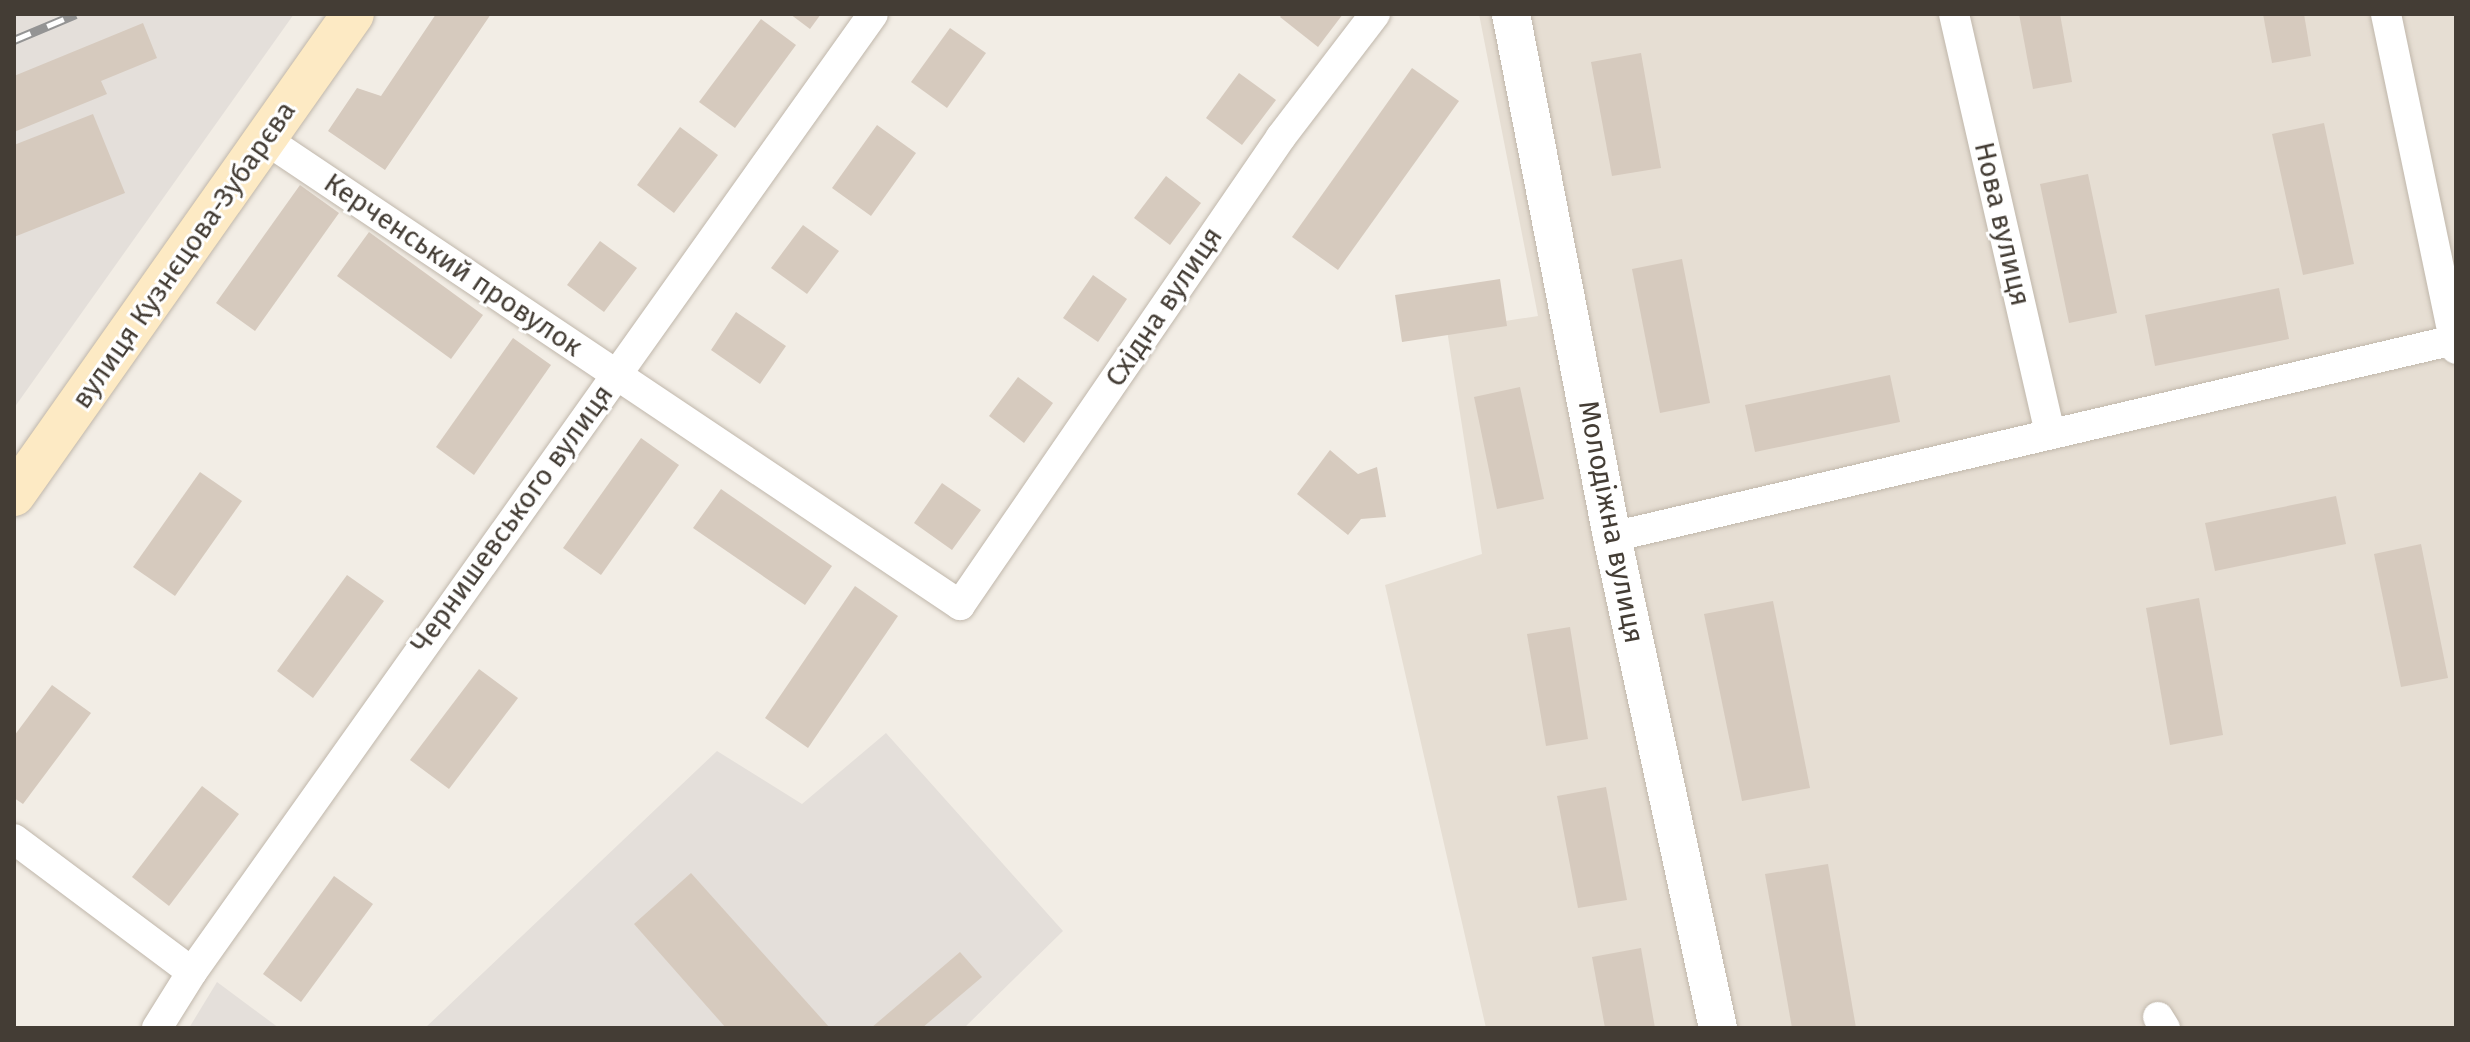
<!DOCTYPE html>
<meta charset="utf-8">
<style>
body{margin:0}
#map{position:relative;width:2470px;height:1042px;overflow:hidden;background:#f2ede5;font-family:"Fira Sans",sans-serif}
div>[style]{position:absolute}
.residential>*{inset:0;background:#e6ded3}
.industrial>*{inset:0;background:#e4dfda}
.building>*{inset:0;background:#d6cabe}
.roads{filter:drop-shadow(0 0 2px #c0b7ab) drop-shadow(0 0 2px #c0b7ab)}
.minor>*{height:30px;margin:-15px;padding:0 15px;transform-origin:15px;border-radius:15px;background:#fff}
.tertiary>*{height:38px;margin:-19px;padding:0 19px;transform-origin:19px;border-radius:19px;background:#fff}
.secondary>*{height:42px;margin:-21px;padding:0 21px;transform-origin:21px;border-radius:21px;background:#fdeac4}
.rail>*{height:9px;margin-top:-4.5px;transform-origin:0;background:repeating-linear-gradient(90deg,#fff 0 18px,#949494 0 36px);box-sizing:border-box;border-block:2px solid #949494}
span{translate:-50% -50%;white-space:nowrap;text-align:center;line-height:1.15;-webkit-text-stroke:6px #fff;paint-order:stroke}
.street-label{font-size:28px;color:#443d35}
.frame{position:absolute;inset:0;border:16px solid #443d35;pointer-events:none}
</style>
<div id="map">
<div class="residential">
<div style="clip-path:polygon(1479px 14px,2456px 14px,2456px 1028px,1486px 1028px,1385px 585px,1482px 554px,1447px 330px,1538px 316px)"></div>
</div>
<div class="industrial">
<div style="clip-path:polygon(14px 14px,294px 14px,14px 408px)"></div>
<div style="clip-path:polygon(886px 733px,1063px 931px,964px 1028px,425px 1028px,717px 751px,802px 804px)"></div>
<div style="clip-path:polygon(217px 982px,279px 1028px,189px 1028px)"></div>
</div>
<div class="building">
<div style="clip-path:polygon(436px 14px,491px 14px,385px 170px,328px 131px,357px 88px,381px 96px)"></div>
<div style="clip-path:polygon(790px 14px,821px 14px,810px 29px)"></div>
<div style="clip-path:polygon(1282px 14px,1343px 14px,1318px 47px,1280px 17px)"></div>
<div style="clip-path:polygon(2019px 14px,2060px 14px,2072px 82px,2033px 89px)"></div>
<div style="clip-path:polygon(2263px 14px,2304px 14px,2311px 56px,2272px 63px)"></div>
<div style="clip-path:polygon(761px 19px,796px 45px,735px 128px,699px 102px)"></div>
<div style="clip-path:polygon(143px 23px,157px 58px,101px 81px,107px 94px,14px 132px,14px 76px)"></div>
<div style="clip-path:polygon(950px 28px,986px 53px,947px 108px,911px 82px)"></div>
<div style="clip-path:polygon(1641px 53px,1661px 168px,1612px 176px,1591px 62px)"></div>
<div style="clip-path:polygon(1412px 68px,1459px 101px,1338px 270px,1292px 237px)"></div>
<div style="clip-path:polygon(1239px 73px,1276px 100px,1242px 145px,1206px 118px)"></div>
<div style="clip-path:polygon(93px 114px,125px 193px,14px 237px,14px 145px)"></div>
<div style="clip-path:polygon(2324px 123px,2354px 264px,2303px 275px,2272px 134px)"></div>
<div style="clip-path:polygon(877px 125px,916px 153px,871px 216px,832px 188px)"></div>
<div style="clip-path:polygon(680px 127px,718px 155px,674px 213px,637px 185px)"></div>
<div style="clip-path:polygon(2088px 174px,2117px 313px,2069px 323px,2040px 184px)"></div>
<div style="clip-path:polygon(1166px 176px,1201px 203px,1170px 245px,1134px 218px)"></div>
<div style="clip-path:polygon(300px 185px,339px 213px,255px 331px,216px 303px)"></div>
<div style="clip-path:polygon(803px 225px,839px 251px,807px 294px,771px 268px)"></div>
<div style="clip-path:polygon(369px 232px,483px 315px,451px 359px,337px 276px)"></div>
<div style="clip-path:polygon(600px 241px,637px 268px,604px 312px,567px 285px)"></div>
<div style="clip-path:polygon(1682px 259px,1710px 403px,1660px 413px,1632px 269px)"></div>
<div style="clip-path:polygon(1093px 275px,1127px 299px,1098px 342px,1063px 318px)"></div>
<div style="clip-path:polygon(1500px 279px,1507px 326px,1402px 342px,1395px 295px)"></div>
<div style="clip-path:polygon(2279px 288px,2289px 339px,2155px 366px,2145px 315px)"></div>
<div style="clip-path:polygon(736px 312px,786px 346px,760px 384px,711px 350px)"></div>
<div style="clip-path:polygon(513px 338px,551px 365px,474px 475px,436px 447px)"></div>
<div style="clip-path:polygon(1890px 375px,1900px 422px,1755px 452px,1745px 405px)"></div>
<div style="clip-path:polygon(1018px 377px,1053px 403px,1024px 443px,989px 416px)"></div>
<div style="clip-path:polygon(1520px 387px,1544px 499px,1497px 509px,1474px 397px)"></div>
<div style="clip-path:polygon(641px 438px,679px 465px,601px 575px,563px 548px)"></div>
<div style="clip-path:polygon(1330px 450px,1358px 474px,1377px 467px,1386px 517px,1361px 519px,1348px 535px,1297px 494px)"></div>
<div style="clip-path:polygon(200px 472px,242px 501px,175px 596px,133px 567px)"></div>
<div style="clip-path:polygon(942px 483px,981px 510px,952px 550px,914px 523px)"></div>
<div style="clip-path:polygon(721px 489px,832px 566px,805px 605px,693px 528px)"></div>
<div style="clip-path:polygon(2336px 496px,2346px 544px,2215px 571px,2205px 523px)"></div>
<div style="clip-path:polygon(2421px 544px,2448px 678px,2401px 687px,2374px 554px)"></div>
<div style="clip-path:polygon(347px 575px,384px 601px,313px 698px,277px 671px)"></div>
<div style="clip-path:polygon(855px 586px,898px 616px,808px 748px,765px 718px)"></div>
<div style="clip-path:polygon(2199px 598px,2223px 735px,2170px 745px,2146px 608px)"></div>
<div style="clip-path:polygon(1773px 601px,1810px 788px,1742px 801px,1704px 614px)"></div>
<div style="clip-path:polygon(1570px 627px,1588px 739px,1546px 746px,1527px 634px)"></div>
<div style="clip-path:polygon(479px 669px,518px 698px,449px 789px,410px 760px)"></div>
<div style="clip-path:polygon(52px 685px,91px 713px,23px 804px,14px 798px,14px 736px)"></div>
<div style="clip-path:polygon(202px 786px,239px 814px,169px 906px,132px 877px)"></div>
<div style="clip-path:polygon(1606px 787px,1627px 900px,1578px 908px,1557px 796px)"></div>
<div style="clip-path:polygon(1828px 864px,1856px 1028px,1792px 1028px,1765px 874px)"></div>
<div style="clip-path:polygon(691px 873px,830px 1028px,726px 1028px,634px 924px)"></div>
<div style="clip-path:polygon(334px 876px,373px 904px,301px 1002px,263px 974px)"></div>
<div style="clip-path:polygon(1641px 948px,1655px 1028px,1605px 1028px,1592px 957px)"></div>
<div style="clip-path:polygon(960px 952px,982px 977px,922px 1028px,871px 1028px)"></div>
</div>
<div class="roads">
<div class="minor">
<div style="left:1954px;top:14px;width:431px;rotate:77.1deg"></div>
<div style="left:2386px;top:14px;width:342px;rotate:78.2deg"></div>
<div style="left:265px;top:139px;width:837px;rotate:33.84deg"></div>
<div style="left:960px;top:605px;width:568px;rotate:-55.55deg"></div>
<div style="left:1281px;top:137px;width:155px;rotate:-52.6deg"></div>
<div style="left:1612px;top:537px;width:865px;rotate:-13.17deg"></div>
<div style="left:14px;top:839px;width:222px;rotate:36.8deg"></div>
<div style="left:2158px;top:1017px;width:13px;rotate:58deg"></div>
<div style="left:157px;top:1028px;width:66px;rotate:-58deg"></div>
<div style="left:192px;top:972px;width:1175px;rotate:-54.59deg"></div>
</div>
<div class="tertiary">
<div style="left:1511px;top:14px;width:533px;rotate:79.07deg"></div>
<div style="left:1612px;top:537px;width:502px;rotate:77.82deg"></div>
</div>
<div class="secondary">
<div style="left:14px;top:495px;width:588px;rotate:-54.82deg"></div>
</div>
</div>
<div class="rail">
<div style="left:14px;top:40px;width:67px;rotate:-22.8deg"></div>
</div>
<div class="street-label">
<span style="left:2002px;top:224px;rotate:77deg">Нова вулиця</span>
<span style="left:184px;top:255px;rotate:-55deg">вулиця Кузнєцова-Зубарєва</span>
<span style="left:453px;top:265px;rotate:34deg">Керченський провулок</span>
<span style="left:1164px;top:307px;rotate:-56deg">Східна вулиця</span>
<span style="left:512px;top:519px;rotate:-54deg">Чернишевського вулиця</span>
<span style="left:1611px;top:522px;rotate:79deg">Молодіжна вулиця</span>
</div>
<div class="frame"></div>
</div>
